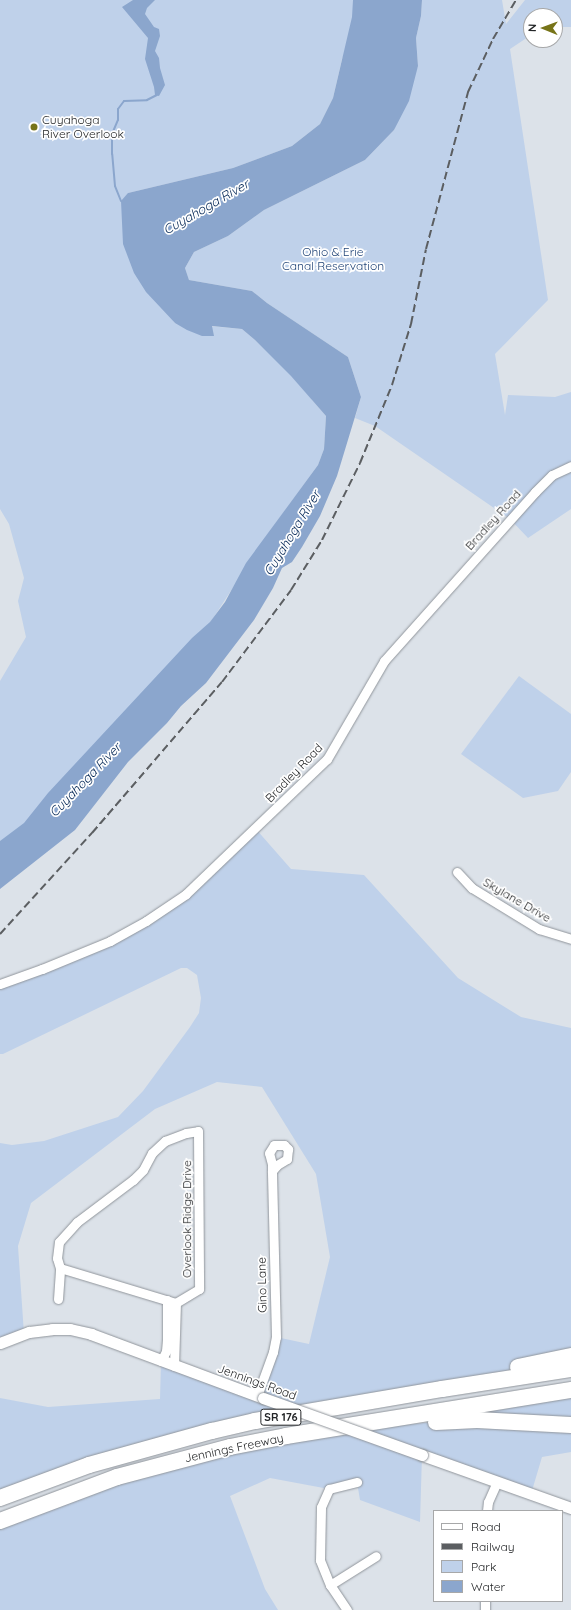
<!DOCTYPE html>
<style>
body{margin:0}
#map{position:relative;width:571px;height:1610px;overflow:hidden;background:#dce2e9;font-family:Quicksand,sans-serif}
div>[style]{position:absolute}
.green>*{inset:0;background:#bfd1ea}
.water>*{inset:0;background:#8ba6cd}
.stream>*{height:2px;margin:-1px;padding:0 1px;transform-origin:1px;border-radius:1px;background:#8ba6cd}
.roads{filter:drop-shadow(0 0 1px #90959b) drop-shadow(0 0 1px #90959b)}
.minor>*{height:9px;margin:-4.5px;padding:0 4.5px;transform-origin:4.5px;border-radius:4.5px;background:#fff}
.tertiary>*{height:11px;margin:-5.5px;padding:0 5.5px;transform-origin:5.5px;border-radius:5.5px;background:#fff}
.motorway>*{height:16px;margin:-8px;padding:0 8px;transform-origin:8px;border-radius:8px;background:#fff}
.rail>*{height:2px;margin-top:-1px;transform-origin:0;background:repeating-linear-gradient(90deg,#5b5e61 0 8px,transparent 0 12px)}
.bridges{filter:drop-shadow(0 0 1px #90959b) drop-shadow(0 0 1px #90959b)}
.tertiary-bridge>*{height:11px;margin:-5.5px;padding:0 5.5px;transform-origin:5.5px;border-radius:5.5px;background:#fff}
.dots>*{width:11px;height:11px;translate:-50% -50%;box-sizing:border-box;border:2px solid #fff;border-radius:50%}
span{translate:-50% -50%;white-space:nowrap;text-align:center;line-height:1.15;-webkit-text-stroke:3.5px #fff;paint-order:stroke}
.shield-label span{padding:1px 3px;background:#fff;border:1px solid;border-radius:3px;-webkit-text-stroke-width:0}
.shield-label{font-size:11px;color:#242628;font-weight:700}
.poi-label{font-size:12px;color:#242628}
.left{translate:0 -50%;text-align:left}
.park-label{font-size:12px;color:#244779}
.street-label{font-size:12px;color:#242628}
.water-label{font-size:13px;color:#042756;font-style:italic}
.legend{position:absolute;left:433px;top:1510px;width:130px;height:92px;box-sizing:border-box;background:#fff;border:1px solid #a7a8a9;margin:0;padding:5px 7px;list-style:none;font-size:12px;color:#242628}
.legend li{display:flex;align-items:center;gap:8px;height:20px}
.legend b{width:20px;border:1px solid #a7a8a9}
.north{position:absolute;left:523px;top:8px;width:40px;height:40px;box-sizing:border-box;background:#fff;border:1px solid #a7a8a9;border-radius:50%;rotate:271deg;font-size:11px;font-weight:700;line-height:16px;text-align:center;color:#242628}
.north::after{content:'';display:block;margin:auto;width:14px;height:18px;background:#777418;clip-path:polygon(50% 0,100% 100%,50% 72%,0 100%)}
</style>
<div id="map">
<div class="green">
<div style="clip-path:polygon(0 0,370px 0,342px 59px,333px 98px,320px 124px,292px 146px,233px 168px,128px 193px,163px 308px,175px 323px,242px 329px,255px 340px,306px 389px,312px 400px,326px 416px,324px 449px,318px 465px,267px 535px,210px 623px,30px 825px,0 849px,0 681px,26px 637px,18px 601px,24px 578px,9px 524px,0 509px)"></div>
<div style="clip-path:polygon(422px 0,502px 0,506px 24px,525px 0,571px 0,571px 27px,555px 27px,555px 16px,531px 16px,531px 35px,510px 49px,548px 300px,495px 354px,505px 415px,508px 395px,555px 397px,571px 392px,571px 509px,528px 538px,510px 519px,375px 426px,355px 418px,361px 397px,348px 357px,267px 303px,252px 291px,189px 280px,185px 268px,194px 252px,228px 236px,264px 210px,365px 160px,394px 130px,418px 66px,416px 38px,421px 16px)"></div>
<div style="clip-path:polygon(519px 676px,571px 714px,571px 772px,558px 791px,523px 798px,461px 754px)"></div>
<div style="clip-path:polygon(255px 828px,291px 869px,364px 875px,458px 978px,521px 1017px,571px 1028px,571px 1356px,479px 1377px,255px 1421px,0 1498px,0 1398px,48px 1407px,160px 1399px,161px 1361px,256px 1396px,276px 1337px,309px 1344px,330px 1257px,316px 1174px,262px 1087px,217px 1082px,155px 1109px,31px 1203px,18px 1246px,24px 1334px,0 1343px,0 1143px,12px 1145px,44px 1141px,118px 1117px,143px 1091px,190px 1027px,199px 1013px,201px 998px,197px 975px,187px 968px,181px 968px,3px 1054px,0 1054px,0 984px,72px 958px,186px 894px)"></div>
<div style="clip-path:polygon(571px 1390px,571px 1452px,542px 1457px,531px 1494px,422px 1455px,420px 1522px,360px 1500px,357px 1482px,329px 1489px,270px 1478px,230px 1496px,265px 1589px,278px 1610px,0 1610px,0 1521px,151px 1467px,382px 1427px,434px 1422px,480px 1405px)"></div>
</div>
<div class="water">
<div style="clip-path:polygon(133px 0,155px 0,147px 8px,145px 14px,154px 27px,159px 29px,160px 36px,155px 51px,159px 58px,160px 68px,165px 85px,159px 96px,155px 95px,154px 87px,145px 59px,148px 38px,122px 7px)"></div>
<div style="clip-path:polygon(353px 0,422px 0,421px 16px,416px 38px,418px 66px,409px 101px,394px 130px,365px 160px,264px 210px,228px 236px,194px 252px,185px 268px,189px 280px,252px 291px,267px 303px,348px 357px,361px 397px,337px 476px,320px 516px,302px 547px,292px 562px,282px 568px,273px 588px,254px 620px,206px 683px,181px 706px,167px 723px,128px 762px,75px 830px,0 889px,0 841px,24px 823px,48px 793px,192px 638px,210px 622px,225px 602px,246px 563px,318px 465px,324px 449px,326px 416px,291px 376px,255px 340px,242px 329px,212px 326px,214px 336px,202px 336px,187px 330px,175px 323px,146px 292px,134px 273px,123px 244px,121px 201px,128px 193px,233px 168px,292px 146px,320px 124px,333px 98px,352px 17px)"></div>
</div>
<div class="stream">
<div style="left:121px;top:201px;width:16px;rotate:-112deg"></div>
<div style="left:115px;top:186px;width:32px;rotate:-95deg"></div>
<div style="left:112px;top:154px;width:20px;rotate:-90deg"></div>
<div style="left:112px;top:134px;width:15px;rotate:-67deg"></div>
<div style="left:118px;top:120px;width:11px;rotate:-90deg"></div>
<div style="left:118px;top:109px;width:10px;rotate:-53deg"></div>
<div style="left:124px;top:101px;width:23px;rotate:-2deg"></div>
<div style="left:147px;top:100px;width:11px;rotate:-27deg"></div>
</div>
<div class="roads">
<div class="minor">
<div style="left:457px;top:872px;width:22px;rotate:47deg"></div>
<div style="left:472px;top:888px;width:79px;rotate:31.5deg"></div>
<div style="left:539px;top:929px;width:34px;rotate:17deg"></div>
<div style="left:0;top:984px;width:45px;rotate:-19.7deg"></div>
<div style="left:42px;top:969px;width:74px;rotate:-22.4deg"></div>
<div style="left:110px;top:941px;width:41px;rotate:-29.1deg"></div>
<div style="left:146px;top:921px;width:48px;rotate:-34deg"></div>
<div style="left:186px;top:894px;width:195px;rotate:-43.8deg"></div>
<div style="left:327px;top:759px;width:113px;rotate:-59.8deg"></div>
<div style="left:384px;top:661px;width:227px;rotate:-48.2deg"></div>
<div style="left:535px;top:492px;width:24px;rotate:-45deg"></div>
<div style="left:552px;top:475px;width:21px;rotate:-25deg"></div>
<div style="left:60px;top:1268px;width:121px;rotate:16.8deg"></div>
<div style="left:58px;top:1299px;width:31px;rotate:-86deg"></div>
<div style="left:60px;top:1268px;width:10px;rotate:-107deg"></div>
<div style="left:57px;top:1258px;width:16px;rotate:-83deg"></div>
<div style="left:59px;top:1242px;width:27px;rotate:-48deg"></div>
<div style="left:77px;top:1222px;width:70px;rotate:-36.9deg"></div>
<div style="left:133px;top:1180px;width:14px;rotate:-45deg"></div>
<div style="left:143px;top:1170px;width:19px;rotate:-62deg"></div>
<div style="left:152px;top:1153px;width:18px;rotate:-43deg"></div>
<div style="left:165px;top:1141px;width:22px;rotate:-21deg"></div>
<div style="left:186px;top:1133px;width:12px;rotate:-9deg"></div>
<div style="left:198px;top:1131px;width:158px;rotate:89.6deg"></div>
<div style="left:199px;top:1289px;width:27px;rotate:149deg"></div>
<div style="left:161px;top:1361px;width:11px;rotate:-63deg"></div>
<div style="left:166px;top:1351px;width:12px;rotate:-85deg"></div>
<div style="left:167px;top:1339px;width:39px;rotate:-90deg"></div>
<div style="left:174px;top:1366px;width:63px;rotate:-88.2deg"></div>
<div style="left:257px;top:1396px;width:47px;rotate:-70deg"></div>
<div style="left:273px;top:1352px;width:15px;rotate:-79deg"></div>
<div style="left:276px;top:1337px;width:166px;rotate:-91.4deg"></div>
<div style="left:272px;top:1171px;width:7px;rotate:-90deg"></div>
<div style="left:272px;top:1164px;width:11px;rotate:-105deg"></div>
<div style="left:269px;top:1153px;width:9px;rotate:-58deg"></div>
<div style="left:274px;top:1145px;width:10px"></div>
<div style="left:284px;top:1145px;width:6px;rotate:45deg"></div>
<div style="left:288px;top:1149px;width:10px;rotate:96deg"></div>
<div style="left:287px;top:1159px;width:12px;rotate:149deg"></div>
<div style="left:277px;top:1165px;width:8px;rotate:130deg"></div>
<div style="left:487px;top:1511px;width:9px;rotate:-84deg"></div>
<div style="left:488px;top:1502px;width:22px;rotate:-66deg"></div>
<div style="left:330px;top:1585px;width:54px;rotate:-32.2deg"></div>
<div style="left:485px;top:1601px;width:9px;rotate:90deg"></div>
<div style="left:347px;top:1610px;width:30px;rotate:-124deg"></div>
<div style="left:330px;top:1585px;width:27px;rotate:-112deg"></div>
<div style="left:320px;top:1560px;width:53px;rotate:-88.9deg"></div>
<div style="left:321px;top:1507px;width:20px;rotate:-66deg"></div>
<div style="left:329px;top:1489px;width:29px;rotate:-14deg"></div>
</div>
<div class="tertiary">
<div style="left:0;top:1343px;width:31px;rotate:-21deg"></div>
<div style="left:29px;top:1332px;width:23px;rotate:-7deg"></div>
<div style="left:52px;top:1329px;width:18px"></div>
<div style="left:70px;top:1329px;width:22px;rotate:13deg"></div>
<div style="left:91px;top:1334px;width:184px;rotate:20.4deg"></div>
<div style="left:422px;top:1455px;width:158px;rotate:19.6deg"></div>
</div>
<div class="motorway">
<div style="left:518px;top:1367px;width:54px;rotate:-11.7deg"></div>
<div style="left:436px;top:1422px;width:41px;rotate:-2.8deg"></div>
<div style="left:477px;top:1420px;width:94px;rotate:3deg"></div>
<div style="left:0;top:1498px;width:95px;rotate:-20.3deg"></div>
<div style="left:89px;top:1465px;width:128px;rotate:-15.5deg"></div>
<div style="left:212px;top:1431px;width:44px;rotate:-13.1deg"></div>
<div style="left:255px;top:1421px;width:190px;rotate:-9.7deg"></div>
<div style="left:442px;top:1389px;width:131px;rotate:-8.8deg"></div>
<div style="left:0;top:1521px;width:125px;rotate:-20.6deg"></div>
<div style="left:117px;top:1477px;width:117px;rotate:-14.9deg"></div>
<div style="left:230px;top:1447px;width:57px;rotate:-11.1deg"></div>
<div style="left:286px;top:1436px;width:289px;rotate:-9.2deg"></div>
</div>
</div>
<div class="rail">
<div style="left:0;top:934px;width:137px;rotate:-47.7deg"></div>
<div style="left:92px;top:833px;width:199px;rotate:-49.3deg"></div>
<div style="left:222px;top:682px;width:115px;rotate:-53.1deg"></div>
<div style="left:291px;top:590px;width:59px;rotate:-58.2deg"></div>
<div style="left:322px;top:540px;width:86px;rotate:-63.7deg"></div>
<div style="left:360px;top:463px;width:84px;rotate:-67.7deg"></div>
<div style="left:392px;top:385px;width:64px;rotate:-72.7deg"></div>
<div style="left:411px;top:324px;width:76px;rotate:-78.7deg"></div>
<div style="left:426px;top:249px;width:163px;rotate:-75deg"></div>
<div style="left:468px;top:92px;width:59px;rotate:-64.7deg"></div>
<div style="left:493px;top:39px;width:45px;rotate:-59.5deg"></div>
</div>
<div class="bridges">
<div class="tertiary-bridge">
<div style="left:263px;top:1398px;width:169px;rotate:19.7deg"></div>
</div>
</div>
<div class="dots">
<div style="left:34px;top:127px;background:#777418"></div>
</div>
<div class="shield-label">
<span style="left:281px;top:1417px">SR 176</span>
</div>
<div class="poi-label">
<span class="left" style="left:42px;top:127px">Cuyahoga<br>River Overlook</span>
</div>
<div class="park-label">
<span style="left:333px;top:259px">Ohio &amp; Erie<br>Canal Reservation</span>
</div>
<div class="street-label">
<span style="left:493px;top:520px;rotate:-48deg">Bradley Road</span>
<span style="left:294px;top:773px;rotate:-46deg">Bradley Road</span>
<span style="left:517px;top:900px;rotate:30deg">Skylane Drive</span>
<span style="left:187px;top:1219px;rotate:-90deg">Overlook Ridge Drive</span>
<span style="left:262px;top:1285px;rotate:-91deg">Gino Lane</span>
<span style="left:257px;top:1382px;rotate:20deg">Jennings Road</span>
<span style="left:234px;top:1448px;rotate:-12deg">Jennings Freeway</span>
</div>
<div class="water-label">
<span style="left:206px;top:207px;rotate:-30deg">Cuyahoga River</span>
<span style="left:292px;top:533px;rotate:-59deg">Cuyahoga River</span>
<span style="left:85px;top:780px;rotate:-46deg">Cuyahoga River</span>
</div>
<ul class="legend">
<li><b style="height:5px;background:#fff"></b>Road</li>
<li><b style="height:5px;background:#5b5e61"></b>Railway</li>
<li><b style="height:11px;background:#bfd1ea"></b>Park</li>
<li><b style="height:11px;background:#8ba6cd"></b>Water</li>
</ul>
<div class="north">N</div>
</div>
